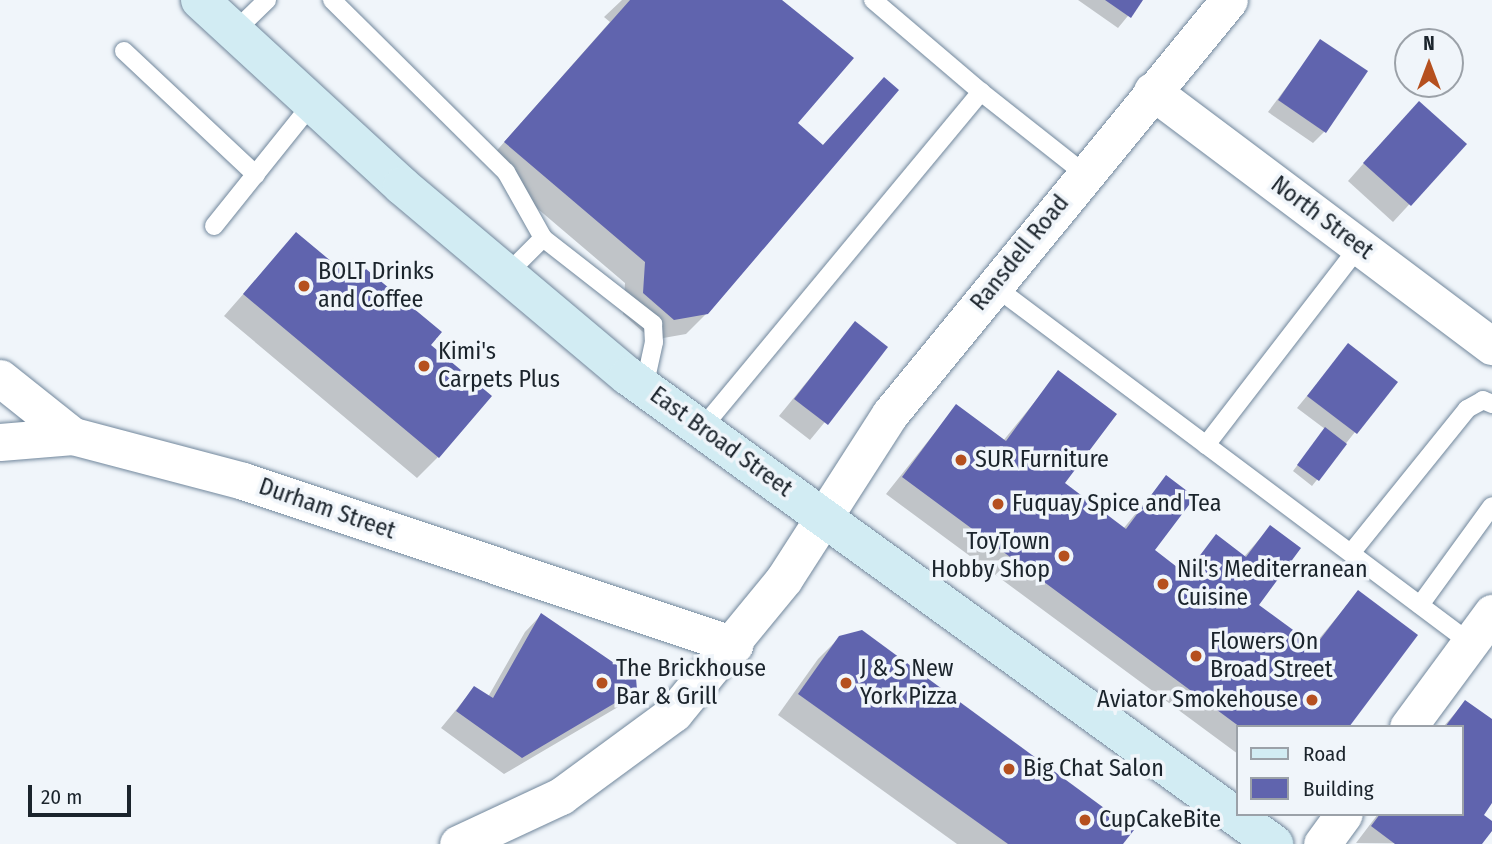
<!DOCTYPE html>
<style>
body{margin:0}
#map{position:relative;width:1492px;height:844px;overflow:hidden;background:#f0f5fa;font-family:"Fira Sans Condensed",sans-serif}
div>[style]{position:absolute}
.shadow>*{inset:0;background:#0003}
.building>*{inset:0;background:#6064ae}
.roads{filter:drop-shadow(0 0 2px #71879c) drop-shadow(0 0 2px #71879c)}
.service>*{height:18px;margin:-9px;padding:0 9px;transform-origin:9px;border-radius:9px;background:#fff}
.minor>*{height:37px;margin:-18.5px;padding:0 18.5px;transform-origin:18.5px;border-radius:18.5px;background:#fff}
.secondary>*{height:38px;margin:-19px;padding:0 19px;transform-origin:19px;border-radius:19px;background:#d2ecf3}
.dots>*{width:19px;height:19px;translate:-50% -50%;box-sizing:border-box;border:4px solid #f0f5fa;border-radius:50%}
span{translate:-50% -50%;white-space:nowrap;text-align:center;line-height:1.15;-webkit-text-stroke:7px #f0f5fa;paint-order:stroke}
.street-label{font-size:24px;color:#1b242c}
.poi-label{font-size:24px;color:#1b242c}
.left{translate:0 -50%;text-align:left}
.right{translate:-100% -50%;text-align:right}
.legend{position:absolute;left:1236px;top:725px;width:228px;height:91px;box-sizing:border-box;background:#f0f5fa;border:2px solid #9ba1a8;margin:0;padding:9px 12px;list-style:none;font-size:21px;color:#1b242c}
.legend li{display:flex;align-items:center;gap:14px;height:35px}
.legend b{width:35px;border:2px solid #9ba1a8}
.north{position:absolute;left:1394px;top:28px;width:70px;height:70px;box-sizing:border-box;background:#f0f5fa;border:2px solid #9ba1a8;border-radius:50%;rotate:0deg;font-size:19px;font-weight:700;line-height:28px;text-align:center;color:#1b242c}
.north::after{content:'';display:block;margin:auto;width:24px;height:32px;background:#b5501f;clip-path:polygon(50% 0,100% 100%,50% 72%,0 100%)}
.scale{position:absolute;left:28px;top:785px;width:103px;height:32px;box-sizing:border-box;border:4px solid #1b242c;border-top:0;padding-left:9px;font-size:21px;line-height:24px;white-space:nowrap;color:#1b242c;-webkit-text-stroke:5px #f0f5fa;paint-order:stroke}
</style>
<div id="map">
<div class="shadow">
<div style="clip-path:polygon(622px 0,780px 0,795px 124px,822px 146px,884px 79px,707px 313px,686px 334px,652px 340px,623px 314px,625px 283px,485px 164px,610px 22px,604px 17px)"></div>
<div style="clip-path:polygon(1078px 0,1141px 0,1118px 28px)"></div>
<div style="clip-path:polygon(1321px 41px,1324px 132px,1313px 143px,1268px 112px)"></div>
<div style="clip-path:polygon(1402px 120px,1465px 144px,1393px 222px,1348px 181px)"></div>
<div style="clip-path:polygon(296px 234px,355px 283px,366px 271px,429px 345px,438px 457px,417px 478px,224px 316px)"></div>
<div style="clip-path:polygon(855px 323px,886px 348px,810px 440px,779px 416px)"></div>
<div style="clip-path:polygon(1348px 346px,1355px 432px,1312px 486px,1293px 471px,1325px 429px,1297px 408px)"></div>
<div style="clip-path:polygon(1058px 373px,1062px 483px,1123px 529px,1166px 477px,1152px 551px,1184px 574px,1216px 537px,1243px 558px,1270px 527px,1256px 605px,1313px 646px,1358px 592px,1347px 727px,1238px 727px,1238px 754px,886px 494px,956px 406px,1003px 441px)"></div>
<div style="clip-path:polygon(541px 615px,635px 690px,618px 707px,504px 774px,441px 728px,474px 688px,488px 697px,525px 632px)"></div>
<div style="clip-path:polygon(839px 638px,1121px 844px,957px 844px,778px 715px,818px 659px)"></div>
<div style="clip-path:polygon(1465px 702px,1492px 721px,1492px 800px,1481px 815px,1492px 828px,1480px 844px,1356px 843px,1378px 814px,1462px 814px,1462px 727px,1443px 727px)"></div>
</div>
<div class="building">
<div style="clip-path:polygon(630px 0,782px 0,854px 58px,798px 123px,823px 145px,884px 77px,899px 90px,708px 314px,674px 320px,643px 293px,645px 262px,504px 142px)"></div>
<div style="clip-path:polygon(1105px 0,1143px 0,1131px 18px)"></div>
<div style="clip-path:polygon(1320px 39px,1368px 71px,1326px 133px,1278px 100px)"></div>
<div style="clip-path:polygon(1419px 101px,1467px 144px,1411px 206px,1363px 163px)"></div>
<div style="clip-path:polygon(296px 232px,356px 282px,366px 269px,442px 332px,431px 345px,492px 396px,439px 458px,243px 294px)"></div>
<div style="clip-path:polygon(855px 321px,888px 347px,828px 425px,794px 399px)"></div>
<div style="clip-path:polygon(1348px 343px,1398px 382px,1357px 434px,1307px 396px)"></div>
<div style="clip-path:polygon(1058px 370px,1117px 414px,1065px 483px,1126px 529px,1166px 475px,1195px 497px,1155px 550px,1186px 574px,1216px 534px,1246px 557px,1270px 525px,1301px 548px,1259px 605px,1315px 646px,1358px 590px,1418px 635px,1349px 727px,1240px 727px,902px 477px,956px 404px,1006px 441px)"></div>
<div style="clip-path:polygon(1325px 427px,1347px 444px,1319px 481px,1297px 465px)"></div>
<div style="clip-path:polygon(541px 613px,636px 678px,637px 690px,522px 758px,456px 711px,474px 686px,493px 698px)"></div>
<div style="clip-path:polygon(862px 630px,1134px 830px,1123px 844px,1008px 844px,798px 694px,839px 636px)"></div>
<div style="clip-path:polygon(1465px 700px,1492px 719px,1492px 803px,1484px 815px,1492px 821px,1492px 831px,1482px 844px,1395px 844px,1371px 826px,1380px 814px,1462px 814px,1462px 727px,1445px 727px)"></div>
</div>
<div class="roads">
<div class="service">
<div style="left:332px;top:0;width:245px;rotate:44.7deg"></div>
<div style="left:506px;top:172px;width:76px;rotate:60.7deg"></div>
<div style="left:543px;top:238px;width:140px;rotate:38deg"></div>
<div style="left:653px;top:324px;width:18px;rotate:87deg"></div>
<div style="left:654px;top:342px;width:47px;rotate:102.3deg"></div>
<div style="left:873px;top:0;width:142px;rotate:40.4deg"></div>
<div style="left:234px;top:32px;width:46px;rotate:-44.1deg"></div>
<div style="left:124px;top:51px;width:181px;rotate:43.2deg"></div>
<div style="left:214px;top:226px;width:155px;rotate:-51.3deg"></div>
<div style="left:505px;top:276px;width:54px;rotate:-45deg"></div>
<div style="left:994px;top:286px;width:594px;rotate:36.85deg"></div>
<div style="left:702px;top:428px;width:437px;rotate:-50.3deg"></div>
<div style="left:981px;top:92px;width:132px;rotate:38.3deg"></div>
<div style="left:1206px;top:445px;width:251px;rotate:-52.4deg"></div>
<div style="left:1351px;top:553px;width:185px;rotate:-51.1deg"></div>
<div style="left:1467px;top:409px;width:18px;rotate:-29deg"></div>
<div style="left:1483px;top:400px;width:10px;rotate:24deg"></div>
<div style="left:1420px;top:605px;width:122px;rotate:-54deg"></div>
</div>
<div class="minor">
<div style="left:1152px;top:91px;width:425px;rotate:36.9deg"></div>
<div style="left:0;top:378px;width:93px;rotate:38.5deg"></div>
<div style="left:73px;top:436px;width:176px;rotate:14.8deg"></div>
<div style="left:243px;top:481px;width:518px;rotate:18.47deg"></div>
<div style="left:0;top:442px;width:73px;rotate:-4.7deg"></div>
<div style="left:1408px;top:727px;width:142px;rotate:-53.6deg"></div>
<div style="left:458px;top:844px;width:114px;rotate:-25deg"></div>
<div style="left:561px;top:796px;width:140px;rotate:-36.3deg"></div>
<div style="left:674px;top:713px;width:173px;rotate:-50.6deg"></div>
<div style="left:784px;top:579px;width:196px;rotate:-57.3deg"></div>
<div style="left:890px;top:414px;width:535px;rotate:-50.69deg"></div>
<div style="left:1322px;top:844px;width:37px;rotate:-54deg"></div>
</div>
<div class="secondary">
<div style="left:200px;top:0;width:275px;rotate:42.6deg"></div>
<div style="left:402px;top:186px;width:295px;rotate:40.1deg"></div>
<div style="left:628px;top:376px;width:798px;rotate:35.92deg"></div>
</div>
</div>
<div class="dots">
<div style="left:304px;top:286px;background:#b5501f"></div>
<div style="left:424px;top:366px;background:#b5501f"></div>
<div style="left:961px;top:460px;background:#b5501f"></div>
<div style="left:998px;top:504px;background:#b5501f"></div>
<div style="left:1064px;top:556px;background:#b5501f"></div>
<div style="left:1163px;top:584px;background:#b5501f"></div>
<div style="left:1196px;top:656px;background:#b5501f"></div>
<div style="left:602px;top:683px;background:#b5501f"></div>
<div style="left:846px;top:683px;background:#b5501f"></div>
<div style="left:1312px;top:700px;background:#b5501f"></div>
<div style="left:1009px;top:769px;background:#b5501f"></div>
<div style="left:1085px;top:820px;background:#b5501f"></div>
</div>
<div class="street-label">
<span style="left:1322px;top:218px;rotate:37deg">North Street</span>
<span style="left:1020px;top:253px;rotate:-51deg">Ransdell Road</span>
<span style="left:721px;top:442px;rotate:36deg">East Broad Street</span>
<span style="left:327px;top:509px;rotate:19deg">Durham Street</span>
</div>
<div class="poi-label">
<span class="left" style="left:318px;top:286px">BOLT Drinks<br>and Coffee</span>
<span class="left" style="left:438px;top:366px">Kimi's<br>Carpets Plus</span>
<span class="left" style="left:975px;top:460px">SUR Furniture</span>
<span class="left" style="left:1012px;top:504px">Fuquay Spice and Tea</span>
<span class="right" style="left:1050px;top:556px">ToyTown<br>Hobby Shop</span>
<span class="left" style="left:1177px;top:584px">Nil's Mediterranean<br>Cuisine</span>
<span class="left" style="left:1210px;top:656px">Flowers On<br>Broad Street</span>
<span class="left" style="left:616px;top:683px">The Brickhouse<br>Bar &amp; Grill</span>
<span class="left" style="left:860px;top:683px">J &amp; S New<br>York Pizza</span>
<span class="right" style="left:1298px;top:700px">Aviator Smokehouse</span>
<span class="left" style="left:1023px;top:769px">Big Chat Salon</span>
<span class="left" style="left:1099px;top:820px">CupCakeBite</span>
</div>
<ul class="legend">
<li><b style="height:9px;background:#d2ecf3"></b>Road</li>
<li><b style="height:19px;background:#6064ae"></b>Building</li>
</ul>
<div class="north">N</div>
<div class="scale">20 m</div>
</div>
